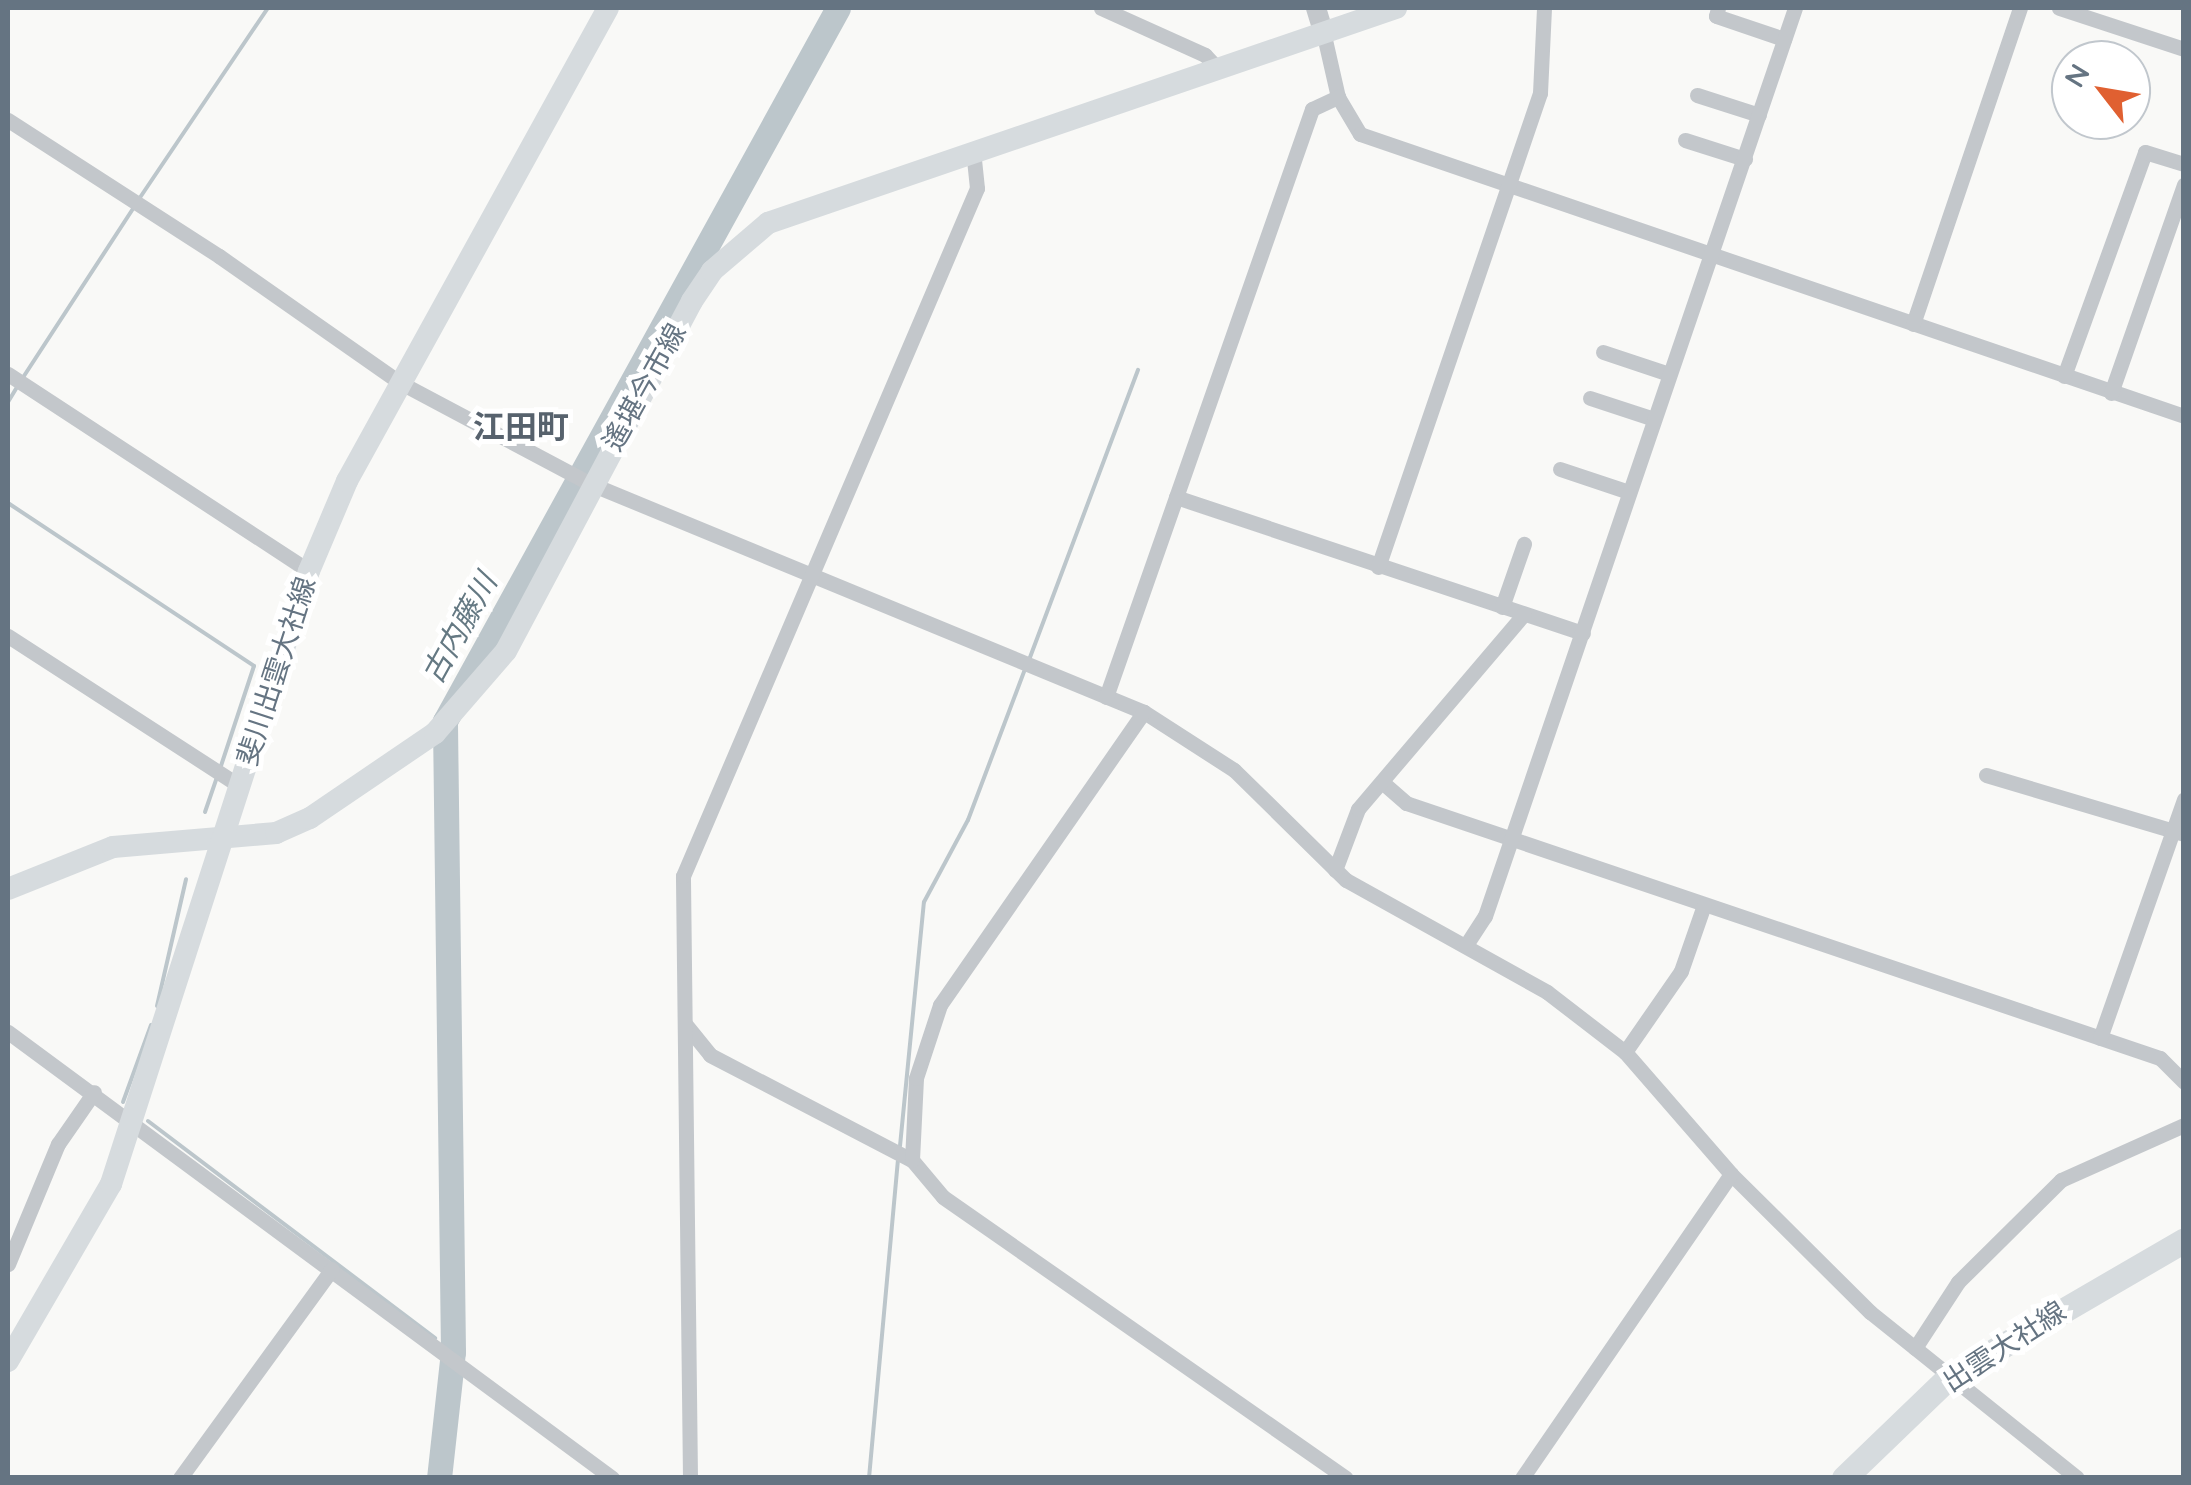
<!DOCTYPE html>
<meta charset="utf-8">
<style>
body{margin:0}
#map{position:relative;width:2191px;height:1485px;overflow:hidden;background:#f9f9f7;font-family:Quicksand,"Noto Sans JP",sans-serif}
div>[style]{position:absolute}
.stream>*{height:4px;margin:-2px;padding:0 2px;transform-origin:2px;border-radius:2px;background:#bcc6cb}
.river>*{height:25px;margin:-12.5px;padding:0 12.5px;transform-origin:12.5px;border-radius:12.5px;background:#bcc6cb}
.minor>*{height:15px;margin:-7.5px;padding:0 7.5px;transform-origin:7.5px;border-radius:7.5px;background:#c3c7cb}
.tertiary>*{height:20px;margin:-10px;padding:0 10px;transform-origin:10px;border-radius:10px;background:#c3c7cb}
.secondary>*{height:22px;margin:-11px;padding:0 11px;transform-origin:11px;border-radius:11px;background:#d6dbde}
.primary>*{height:25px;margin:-12.5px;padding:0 12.5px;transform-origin:12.5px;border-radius:12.5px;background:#d6dbde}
span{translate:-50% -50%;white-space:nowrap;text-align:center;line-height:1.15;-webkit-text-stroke:10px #fff;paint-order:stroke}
.street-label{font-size:28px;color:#657482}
.water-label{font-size:30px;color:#657983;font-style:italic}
.quarter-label{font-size:32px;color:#57626d;font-weight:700}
.frame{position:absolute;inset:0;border:10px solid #657482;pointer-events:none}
.north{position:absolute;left:2051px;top:40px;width:100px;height:100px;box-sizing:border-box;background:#fff;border:2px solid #c1c7cd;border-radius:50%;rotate:301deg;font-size:28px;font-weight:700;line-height:40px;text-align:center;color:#657482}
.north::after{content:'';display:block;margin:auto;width:35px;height:45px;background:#e06031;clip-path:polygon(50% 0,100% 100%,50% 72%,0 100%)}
</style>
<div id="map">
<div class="stream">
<div style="left:139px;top:199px;width:230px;rotate:-56deg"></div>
<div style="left:22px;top:379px;width:205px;rotate:-56.9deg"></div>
<div style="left:8px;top:402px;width:17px;rotate:-59deg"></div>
<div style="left:8px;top:503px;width:295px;rotate:33.5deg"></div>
<div style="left:254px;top:666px;width:108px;rotate:108.3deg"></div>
<div style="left:1029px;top:660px;width:310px;rotate:-69.4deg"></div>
<div style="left:205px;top:812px;width:36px;rotate:-71deg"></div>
<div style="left:157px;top:1006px;width:130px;rotate:-77.1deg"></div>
<div style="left:123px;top:1102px;width:82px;rotate:-70deg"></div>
<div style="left:148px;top:1121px;width:360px;rotate:37.1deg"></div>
<div style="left:900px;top:1146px;width:245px;rotate:-84.4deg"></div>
<div style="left:924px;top:902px;width:93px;rotate:-61.8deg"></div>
<div style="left:968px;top:820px;width:161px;rotate:-69.3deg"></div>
<div style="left:869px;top:1478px;width:318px;rotate:-84.8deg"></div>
</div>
<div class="river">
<div style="left:439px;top:1478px;width:127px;rotate:-83.7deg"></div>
<div style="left:453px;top:1352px;width:631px;rotate:-90.73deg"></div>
<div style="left:445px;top:721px;width:814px;rotate:-61.14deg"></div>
</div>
<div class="minor">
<div style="left:1101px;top:8px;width:114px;rotate:24.3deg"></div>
<div style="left:1205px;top:55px;width:21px;rotate:47deg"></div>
<div style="left:1718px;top:8px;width:8px;rotate:104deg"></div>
<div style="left:1716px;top:16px;width:72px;rotate:18.7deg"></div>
<div style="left:2059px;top:8px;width:132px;rotate:18.2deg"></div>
<div style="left:1323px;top:31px;width:68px;rotate:77.2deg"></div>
<div style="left:1338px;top:97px;width:43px;rotate:59.3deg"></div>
<div style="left:1360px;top:134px;width:871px;rotate:18.89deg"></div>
<div style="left:1697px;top:95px;width:65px;rotate:17.9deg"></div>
<div style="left:8px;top:120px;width:251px;rotate:32.8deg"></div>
<div style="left:219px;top:256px;width:220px;rotate:35deg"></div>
<div style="left:399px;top:382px;width:217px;rotate:28deg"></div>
<div style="left:591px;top:484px;width:598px;rotate:22.41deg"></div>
<div style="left:1144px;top:712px;width:107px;rotate:32.8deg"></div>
<div style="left:1234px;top:770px;width:157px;rotate:44.5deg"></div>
<div style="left:1346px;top:880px;width:230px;rotate:29.1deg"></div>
<div style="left:1547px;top:992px;width:98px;rotate:37.6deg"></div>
<div style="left:1625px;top:1052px;width:162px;rotate:49deg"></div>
<div style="left:1731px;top:1174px;width:196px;rotate:44.8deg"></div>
<div style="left:1870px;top:1312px;width:265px;rotate:38.7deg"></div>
<div style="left:1685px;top:140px;width:63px;rotate:17.6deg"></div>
<div style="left:1913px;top:324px;width:334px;rotate:-71.3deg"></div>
<div style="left:1603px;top:352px;width:70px;rotate:18.4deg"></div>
<div style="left:8px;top:374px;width:360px;rotate:33.2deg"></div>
<div style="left:2064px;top:376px;width:238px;rotate:-70.1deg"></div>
<div style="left:2145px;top:152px;width:41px;rotate:17.1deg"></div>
<div style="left:2111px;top:393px;width:221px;rotate:-70.7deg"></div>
<div style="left:1590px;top:398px;width:67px;rotate:18.2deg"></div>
<div style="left:1560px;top:469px;width:73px;rotate:18.4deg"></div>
<div style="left:1176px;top:497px;width:429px;rotate:18.5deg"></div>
<div style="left:1378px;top:567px;width:501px;rotate:-71.13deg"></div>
<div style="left:1540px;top:93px;width:85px;rotate:-87.3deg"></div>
<div style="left:1502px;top:607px;width:67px;rotate:-70.8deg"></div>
<div style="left:8px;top:636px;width:274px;rotate:32.9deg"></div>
<div style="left:1106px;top:697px;width:623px;rotate:-70.69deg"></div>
<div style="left:1312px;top:109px;width:29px;rotate:-25deg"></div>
<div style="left:1986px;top:775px;width:207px;rotate:16.6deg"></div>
<div style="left:1382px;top:782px;width:32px;rotate:41deg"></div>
<div style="left:1406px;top:803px;width:796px;rotate:18.69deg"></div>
<div style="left:2160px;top:1058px;width:34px;rotate:45deg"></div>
<div style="left:1335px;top:870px;width:65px;rotate:-69.3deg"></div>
<div style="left:1358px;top:809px;width:256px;rotate:-49.6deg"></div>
<div style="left:1466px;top:945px;width:35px;rotate:-57deg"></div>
<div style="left:1485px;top:916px;width:959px;rotate:-71.15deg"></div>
<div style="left:686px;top:1025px;width:38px;rotate:51deg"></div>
<div style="left:710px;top:1055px;width:228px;rotate:27.5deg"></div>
<div style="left:912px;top:1160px;width:48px;rotate:50deg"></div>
<div style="left:943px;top:1197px;width:491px;rotate:34.9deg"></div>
<div style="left:8px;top:1032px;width:751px;rotate:36.44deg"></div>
<div style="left:2100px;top:1038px;width:253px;rotate:-70.6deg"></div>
<div style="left:1625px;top:1052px;width:98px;rotate:-55.3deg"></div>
<div style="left:1681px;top:971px;width:70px;rotate:-70.8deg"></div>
<div style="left:912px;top:1160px;width:82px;rotate:-87.2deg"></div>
<div style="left:916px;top:1078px;width:77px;rotate:-71.8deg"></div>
<div style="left:940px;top:1005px;width:357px;rotate:-55.2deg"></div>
<div style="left:8px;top:1264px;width:130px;rotate:-67.4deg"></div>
<div style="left:58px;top:1144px;width:63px;rotate:-55.3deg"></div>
<div style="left:1915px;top:1348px;width:79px;rotate:-56.9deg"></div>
<div style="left:1958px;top:1282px;width:145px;rotate:-44.7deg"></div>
<div style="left:2061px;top:1180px;width:135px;rotate:-24.1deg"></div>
<div style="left:180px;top:1478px;width:258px;rotate:-54deg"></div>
<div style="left:690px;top:1478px;width:602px;rotate:-90.67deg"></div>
<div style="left:683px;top:876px;width:748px;rotate:-66.86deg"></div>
<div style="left:977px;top:188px;width:38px;rotate:-96deg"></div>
<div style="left:1522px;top:1478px;width:369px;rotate:-55.5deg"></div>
</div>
<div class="tertiary">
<div style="left:1316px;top:8px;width:24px;rotate:73deg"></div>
</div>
<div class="secondary">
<div style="left:8px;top:889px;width:113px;rotate:-21.8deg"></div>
<div style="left:113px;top:847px;width:164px;rotate:-4.9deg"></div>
<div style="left:276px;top:833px;width:37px;rotate:-24deg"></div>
<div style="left:310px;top:818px;width:151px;rotate:-34.2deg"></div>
<div style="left:435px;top:733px;width:108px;rotate:-49.1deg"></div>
<div style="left:506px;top:651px;width:396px;rotate:-62deg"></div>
<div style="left:692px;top:301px;width:36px;rotate:-56deg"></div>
<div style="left:712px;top:271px;width:74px;rotate:-40.6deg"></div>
<div style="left:768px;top:223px;width:664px;rotate:-18.9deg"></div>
<div style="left:8px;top:1361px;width:205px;rotate:-59.8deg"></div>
<div style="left:111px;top:1184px;width:644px;rotate:-72.1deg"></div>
<div style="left:309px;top:571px;width:98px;rotate:-67.1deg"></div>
<div style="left:347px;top:481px;width:540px;rotate:-61.11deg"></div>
</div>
<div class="primary">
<div style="left:1844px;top:1478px;width:146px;rotate:-43.9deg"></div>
<div style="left:1949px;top:1377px;width:272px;rotate:-30.2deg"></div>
</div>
<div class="street-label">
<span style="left:644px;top:387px;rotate:-61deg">遙堪今市線</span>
<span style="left:276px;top:671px;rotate:-72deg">斐川出雲大社線</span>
<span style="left:2004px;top:1346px;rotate:-33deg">出雲大社線</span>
</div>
<div class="water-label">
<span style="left:459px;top:628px;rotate:-61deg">古内藤川</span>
</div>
<div class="quarter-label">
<span style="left:521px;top:426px">江田町</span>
</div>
<div class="frame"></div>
<div class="north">N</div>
</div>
